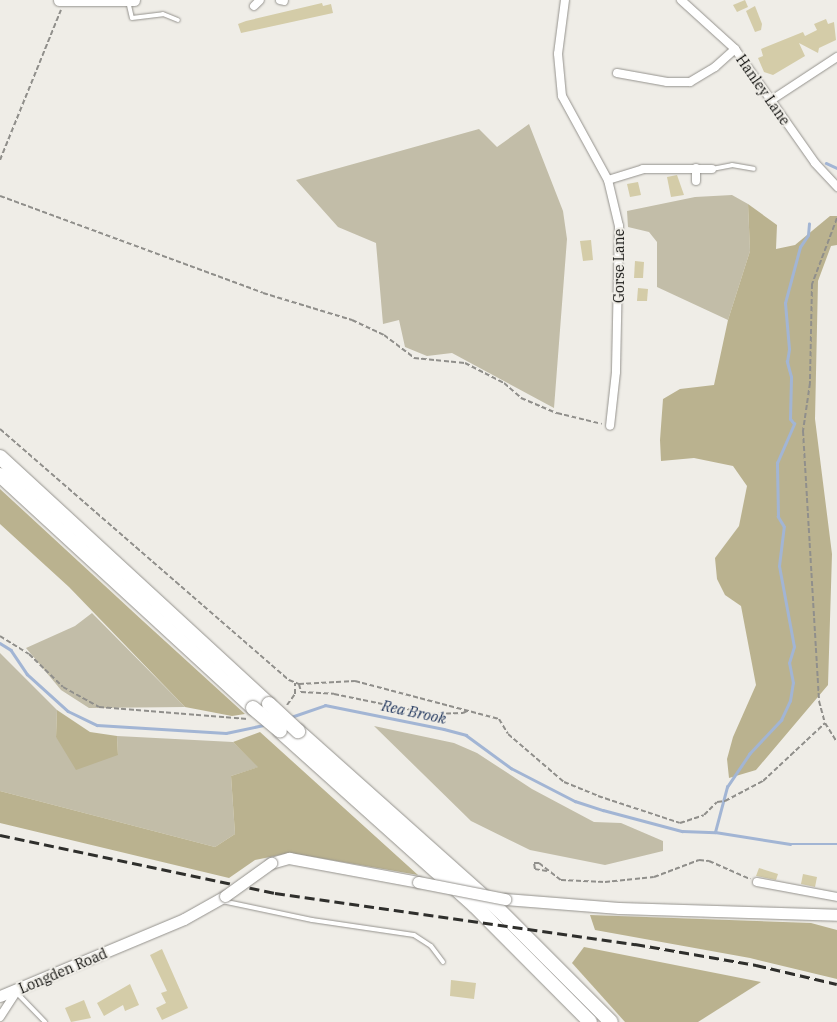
<!DOCTYPE html>
<style>
body{margin:0}
#map{position:relative;width:837px;height:1022px;overflow:hidden;background:#efede7;font-family:"IBM Plex Serif",serif}
div>[style]{position:absolute}
.green>*{inset:0;background:#c2bda8}
.forest>*{inset:0;background:#bab28f}
.stream>*{height:2.5px;margin:-1.25px;padding:0 1.25px;transform-origin:1.25px;border-radius:1.25px;background:#a2b5d4}
.building>*{inset:0;background:#d4cca8}
.path>*{height:2px;margin-top:-1px;transform-origin:0;background:repeating-linear-gradient(90deg,#908f8b 0 5px,transparent 0 7.5px)}
.roads{filter:drop-shadow(0 0 1px #94928d) drop-shadow(0 0 1px #94928d)}
.lane>*{height:4px;margin:-2px;padding:0 2px;transform-origin:2px;border-radius:2px;background:#fff}
.street>*{height:8px;margin:-4px;padding:0 4px;transform-origin:4px;border-radius:4px;background:#fff}
.secondary>*{height:11px;margin:-5.5px;padding:0 5.5px;transform-origin:5.5px;border-radius:5.5px;background:#fff}
.highway>*{height:14px;margin:-7px;padding:0 7px;transform-origin:7px;border-radius:7px;background:#fff}
.rail>*{height:2.5px;margin-top:-1.25px;transform-origin:0;background:repeating-linear-gradient(90deg,#2f2f2c 0 10px,transparent 0 15px)}
.bridges{filter:drop-shadow(0 0 1px #94928d) drop-shadow(0 0 1px #94928d)}
.secondary-bridge>*{height:11px;margin:-5.5px;padding:0 5.5px;transform-origin:5.5px;border-radius:5.5px;background:#fff}
.highway-bridge>*{height:14px;margin:-7px;padding:0 7px;transform-origin:7px;border-radius:7px;background:#fff}
span{translate:-50% -50%;white-space:nowrap;text-align:center;line-height:1.15;-webkit-text-stroke:4px #efede7;paint-order:stroke}
.street-label{font-size:14px;color:#0e0e0c}
.water-label{font-size:15px;color:#182f58;font-style:italic}
</style>
<div id="map">
<div class="green">
<div style="clip-path:polygon(529px 124px,563px 211px,567px 239px,554px 408px,452px 353px,427px 356px,405px 347px,399px 320px,383px 324px,376px 243px,338px 227px,296px 180px,479px 129px,497px 147px)"></div>
<div style="clip-path:polygon(732px 195px,748px 204px,750px 251px,728px 320px,657px 287px,657px 242px,649px 232px,628px 227px,627px 211px,695px 197px)"></div>
<div style="clip-path:polygon(92px 613px,185px 707px,89px 708px,61px 690px,26px 648px,75px 626px)"></div>
<div style="clip-path:polygon(0 653px,57px 710px,56px 737px,118px 755px,117px 736px,233px 742px,259px 767px,231px 776px,235px 834px,215px 847px,0 791px)"></div>
<div style="clip-path:polygon(374px 726px,454px 743px,477px 753px,532px 789px,594px 822px,621px 823px,663px 841px,663px 851px,605px 865px,530px 850px,471px 821px)"></div>
</div>
<div class="forest">
<div style="clip-path:polygon(748px 204px,777px 225px,776px 249px,795px 245px,830px 216px,837px 216px,837px 245px,831px 246px,818px 281px,815px 419px,832px 554px,828px 685px,756px 770px,729px 778px,727px 759px,733px 737px,756px 685px,741px 606px,725px 595px,717px 579px,715px 558px,739px 526px,747px 486px,733px 466px,694px 458px,661px 461px,660px 440px,663px 399px,680px 389px,714px 385px,728px 320px,750px 251px)"></div>
<div style="clip-path:polygon(0 489px,143px 621px,245px 714px,232px 716px,185px 707px,69px 587px,0 524px)"></div>
<div style="clip-path:polygon(57px 710px,90px 732px,117px 736px,118px 755px,76px 770px,56px 737px)"></div>
<div style="clip-path:polygon(260px 732px,418px 875px,290px 853px,255px 860px,229px 878px,0 823px,0 791px,215px 847px,235px 834px,231px 776px,258px 767px,233px 742px)"></div>
<div style="clip-path:polygon(590px 915px,811px 923px,837px 930px,837px 979px,750px 958px,595px 930px)"></div>
<div style="clip-path:polygon(584px 947px,761px 982px,698px 1022px,625px 1022px,572px 963px)"></div>
</div>
<div class="stream">
<div style="left:826px;top:163px;width:12px;rotate:24deg"></div>
<div style="left:0;top:643px;width:13px;rotate:32deg"></div>
<div style="left:11px;top:650px;width:29px;rotate:56deg"></div>
<div style="left:27px;top:674px;width:55px;rotate:42.1deg"></div>
<div style="left:68px;top:711px;width:32px;rotate:26deg"></div>
<div style="left:97px;top:725px;width:129px;rotate:3.5deg"></div>
<div style="left:226px;top:733px;width:39px;rotate:-12deg"></div>
<div style="left:291px;top:717px;width:36px;rotate:-19deg"></div>
<div style="left:325px;top:705px;width:121px;rotate:11.4deg"></div>
<div style="left:444px;top:729px;width:23px;rotate:15deg"></div>
<div style="left:466px;top:735px;width:56px;rotate:36.3deg"></div>
<div style="left:511px;top:768px;width:72px;rotate:27.3deg"></div>
<div style="left:575px;top:801px;width:29px;rotate:18deg"></div>
<div style="left:603px;top:810px;width:82px;rotate:14.9deg"></div>
<div style="left:682px;top:831px;width:33px;rotate:2deg"></div>
<div style="left:715px;top:832px;width:76px;rotate:9.1deg"></div>
<div style="left:790px;top:844px;width:47px"></div>
<div style="left:715px;top:832px;width:47px;rotate:-75.1deg"></div>
<div style="left:727px;top:787px;width:40px;rotate:-56deg"></div>
<div style="left:749px;top:754px;width:47px;rotate:-46.7deg"></div>
<div style="left:781px;top:720px;width:21px;rotate:-65deg"></div>
<div style="left:790px;top:701px;width:18px;rotate:-81deg"></div>
<div style="left:793px;top:683px;width:20px;rotate:-101deg"></div>
<div style="left:789px;top:663px;width:17px;rotate:-73deg"></div>
<div style="left:794px;top:647px;width:82px;rotate:-100.5deg"></div>
<div style="left:779px;top:566px;width:39px;rotate:-83deg"></div>
<div style="left:784px;top:527px;width:12px;rotate:-121deg"></div>
<div style="left:778px;top:517px;width:54px;rotate:-91.1deg"></div>
<div style="left:777px;top:463px;width:43px;rotate:-66.4deg"></div>
<div style="left:794px;top:424px;width:6px;rotate:-129deg"></div>
<div style="left:790px;top:419px;width:42px;rotate:-88.6deg"></div>
<div style="left:791px;top:377px;width:16px;rotate:-105deg"></div>
<div style="left:787px;top:362px;width:13px;rotate:-81deg"></div>
<div style="left:789px;top:349px;width:46px;rotate:-95deg"></div>
<div style="left:785px;top:303px;width:58px;rotate:-75deg"></div>
<div style="left:800px;top:247px;width:14px;rotate:-56deg"></div>
<div style="left:808px;top:235px;width:11px;rotate:-85deg"></div>
</div>
<div class="building">
<div style="clip-path:polygon(745px 0,748px 7px,737px 12px,733px 5px)"></div>
<div style="clip-path:polygon(322px 3px,323px 6px,331px 4px,333px 13px,241px 33px,238px 24px,246px 21px)"></div>
<div style="clip-path:polygon(755px 6px,762px 24px,761px 30px,755px 32px,746px 11px)"></div>
<div style="clip-path:polygon(826px 19px,828px 24px,834px 22px,836px 40px,819px 48px,818px 53px,799px 43px,805px 56px,773px 75px,764px 72px,758px 58px,763px 56px,761px 49px,803px 32px,805px 36px,817px 30px,814px 24px)"></div>
<div style="clip-path:polygon(677px 175px,684px 195px,671px 197px,667px 177px)"></div>
<div style="clip-path:polygon(638px 182px,641px 195px,630px 197px,627px 184px)"></div>
<div style="clip-path:polygon(591px 240px,593px 260px,583px 261px,580px 241px)"></div>
<div style="clip-path:polygon(635px 261px,644px 262px,643px 278px,634px 278px)"></div>
<div style="clip-path:polygon(638px 288px,648px 289px,647px 301px,637px 301px)"></div>
<div style="clip-path:polygon(759px 868px,778px 874px,776px 880px,756px 876px)"></div>
<div style="clip-path:polygon(803px 874px,817px 877px,815px 887px,801px 884px)"></div>
<div style="clip-path:polygon(162px 949px,188px 1008px,162px 1020px,156px 1008px,166px 1003px,161px 993px,167px 991px,150px 955px)"></div>
<div style="clip-path:polygon(451px 980px,476px 983px,474px 999px,450px 996px)"></div>
<div style="clip-path:polygon(130px 984px,139px 1005px,125px 1011px,123px 1005px,104px 1016px,97px 1003px)"></div>
<div style="clip-path:polygon(84px 1000px,91px 1018px,71px 1022px,65px 1008px)"></div>
</div>
<div class="path">
<div style="left:0;top:160px;width:162px;rotate:-67.9deg"></div>
<div style="left:0;top:196px;width:280px;rotate:20.2deg"></div>
<div style="left:263px;top:293px;width:93px;rotate:16.9deg"></div>
<div style="left:352px;top:320px;width:35px;rotate:25deg"></div>
<div style="left:384px;top:335px;width:38px;rotate:37deg"></div>
<div style="left:414px;top:358px;width:51px;rotate:5.6deg"></div>
<div style="left:465px;top:363px;width:44px;rotate:27.1deg"></div>
<div style="left:504px;top:383px;width:23px;rotate:41deg"></div>
<div style="left:521px;top:398px;width:39px;rotate:23deg"></div>
<div style="left:557px;top:413px;width:46px;rotate:13.7deg"></div>
<div style="left:837px;top:218px;width:71px;rotate:110.7deg"></div>
<div style="left:812px;top:284px;width:99px;rotate:91.2deg"></div>
<div style="left:810px;top:383px;width:49px;rotate:98.3deg"></div>
<div style="left:803px;top:431px;width:270px;rotate:86.6deg"></div>
<div style="left:819px;top:701px;width:23px;rotate:75deg"></div>
<div style="left:825px;top:723px;width:22px;rotate:58deg"></div>
<div style="left:0;top:429px;width:383px;rotate:41deg"></div>
<div style="left:289px;top:680px;width:11px;rotate:22deg"></div>
<div style="left:299px;top:684px;width:56px;rotate:-3.1deg"></div>
<div style="left:355px;top:681px;width:149px;rotate:14.8deg"></div>
<div style="left:499px;top:719px;width:17px;rotate:59deg"></div>
<div style="left:508px;top:734px;width:74px;rotate:40.6deg"></div>
<div style="left:564px;top:782px;width:37px;rotate:22deg"></div>
<div style="left:598px;top:796px;width:86px;rotate:18.2deg"></div>
<div style="left:680px;top:823px;width:25px;rotate:-18deg"></div>
<div style="left:704px;top:815px;width:18px;rotate:-45deg"></div>
<div style="left:717px;top:802px;width:8px;rotate:-7deg"></div>
<div style="left:725px;top:801px;width:43px;rotate:-27.8deg"></div>
<div style="left:763px;top:781px;width:85px;rotate:-43.1deg"></div>
<div style="left:0;top:636px;width:34px;rotate:32deg"></div>
<div style="left:29px;top:654px;width:47px;rotate:44.1deg"></div>
<div style="left:63px;top:687px;width:41px;rotate:29.1deg"></div>
<div style="left:99px;top:707px;width:149px;rotate:4.6deg"></div>
<div style="left:299px;top:684px;width:8px;rotate:76deg"></div>
<div style="left:301px;top:692px;width:33px;rotate:3deg"></div>
<div style="left:334px;top:694px;width:99px;rotate:11.7deg"></div>
<div style="left:431px;top:714px;width:32px;rotate:-2deg"></div>
<div style="left:463px;top:713px;width:7px;rotate:-27deg"></div>
<div style="left:287px;top:705px;width:14px;rotate:-54deg"></div>
<div style="left:295px;top:694px;width:11px;rotate:-90deg"></div>
<div style="left:547px;top:871px;width:12px;rotate:-171deg"></div>
<div style="left:535px;top:869px;width:6px;rotate:-99deg"></div>
<div style="left:534px;top:863px;width:5px"></div>
<div style="left:539px;top:863px;width:28px;rotate:38deg"></div>
<div style="left:561px;top:880px;width:44px;rotate:2.6deg"></div>
<div style="left:605px;top:882px;width:49px;rotate:-5.8deg"></div>
<div style="left:654px;top:877px;width:48px;rotate:-20.7deg"></div>
<div style="left:699px;top:860px;width:10px;rotate:6deg"></div>
<div style="left:709px;top:861px;width:45px;rotate:23.7deg"></div>
</div>
<div class="roads">
<div class="lane">
<div style="left:128px;top:1px;width:17px;rotate:77deg"></div>
<div style="left:132px;top:18px;width:31px;rotate:-7deg"></div>
<div style="left:163px;top:14px;width:16px;rotate:22deg"></div>
<div style="left:712px;top:169px;width:20px;rotate:-11deg"></div>
<div style="left:732px;top:165px;width:22px;rotate:10deg"></div>
<div style="left:222px;top:901px;width:92px;rotate:11.9deg"></div>
<div style="left:312px;top:920px;width:103px;rotate:8.4deg"></div>
<div style="left:414px;top:935px;width:20px;rotate:33deg"></div>
<div style="left:431px;top:946px;width:20px;rotate:53deg"></div>
<div style="left:16px;top:992px;width:42px;rotate:46deg"></div>
</div>
<div class="street">
<div style="left:280px;top:0;width:4px;rotate:14deg"></div>
<div style="left:565px;top:0;width:54px;rotate:97.4deg"></div>
<div style="left:558px;top:54px;width:42px;rotate:84.6deg"></div>
<div style="left:562px;top:96px;width:96px;rotate:61.3deg"></div>
<div style="left:608px;top:180px;width:47px;rotate:76.6deg"></div>
<div style="left:619px;top:226px;width:146px;rotate:91.2deg"></div>
<div style="left:616px;top:372px;width:54px;rotate:96.3deg"></div>
<div style="left:681px;top:0;width:73px;rotate:42.2deg"></div>
<div style="left:735px;top:49px;width:139px;rotate:54.9deg"></div>
<div style="left:815px;top:163px;width:33px;rotate:47deg"></div>
<div style="left:254px;top:6px;width:8px;rotate:-45deg"></div>
<div style="left:617px;top:73px;width:51px;rotate:10.2deg"></div>
<div style="left:667px;top:82px;width:23px"></div>
<div style="left:690px;top:82px;width:29px;rotate:-31deg"></div>
<div style="left:715px;top:67px;width:27px;rotate:-42deg"></div>
<div style="left:770px;top:101px;width:80px;rotate:-33.3deg"></div>
<div style="left:696px;top:168px;width:13px;rotate:90deg"></div>
<div style="left:608px;top:180px;width:37px;rotate:-17deg"></div>
<div style="left:643px;top:169px;width:69px"></div>
<div style="left:757px;top:882px;width:81px;rotate:10.6deg"></div>
<div style="left:0;top:1017px;width:30px;rotate:-57deg"></div>
</div>
<div class="secondary">
<div style="left:59px;top:0;width:75px"></div>
<div style="left:271px;top:863px;width:19px;rotate:-16deg"></div>
<div style="left:289px;top:858px;width:131px;rotate:10.5deg"></div>
<div style="left:505px;top:899px;width:114px;rotate:4.5deg"></div>
<div style="left:619px;top:908px;width:218px;rotate:1.8deg"></div>
<div style="left:0;top:996px;width:199px;rotate:-22.7deg"></div>
<div style="left:184px;top:919px;width:47px;rotate:-29.3deg"></div>
</div>
<div class="highway">
<div style="left:0;top:457px;width:365px;rotate:42.6deg"></div>
<div style="left:0;top:475px;width:344px;rotate:42.6deg"></div>
<div style="left:280px;top:731px;width:262px;rotate:41.9deg"></div>
<div style="left:475px;top:906px;width:163px;rotate:45.2deg"></div>
<div style="left:298px;top:731px;width:269px;rotate:41.7deg"></div>
<div style="left:499px;top:910px;width:158px;rotate:45deg"></div>
</div>
</div>
<div class="rail">
<div style="left:0;top:835px;width:281px;rotate:11.9deg"></div>
<div style="left:275px;top:893px;width:364px;rotate:8.1deg"></div>
<div style="left:635px;top:944px;width:123px;rotate:9.8deg"></div>
<div style="left:756px;top:965px;width:83px;rotate:13.2deg"></div>
</div>
<div class="bridges">
<div class="secondary-bridge">
<div style="left:418px;top:882px;width:89px;rotate:11.1deg"></div>
<div style="left:225px;top:896px;width:57px;rotate:-35.7deg"></div>
</div>
<div class="highway-bridge">
<div style="left:269px;top:704px;width:40px;rotate:43deg"></div>
<div style="left:253px;top:708px;width:35px;rotate:40deg"></div>
</div>
</div>
<div class="street-label">
<span style="left:763px;top:90px;rotate:55deg">Hanley Lane</span>
<span style="left:619px;top:266px;rotate:-90deg">Gorse Lane</span>
<span style="left:63px;top:971px;rotate:-23deg">Longden Road</span>
</div>
<div class="water-label">
<span style="left:414px;top:712px;rotate:12deg">Rea Brook</span>
</div>
</div>
